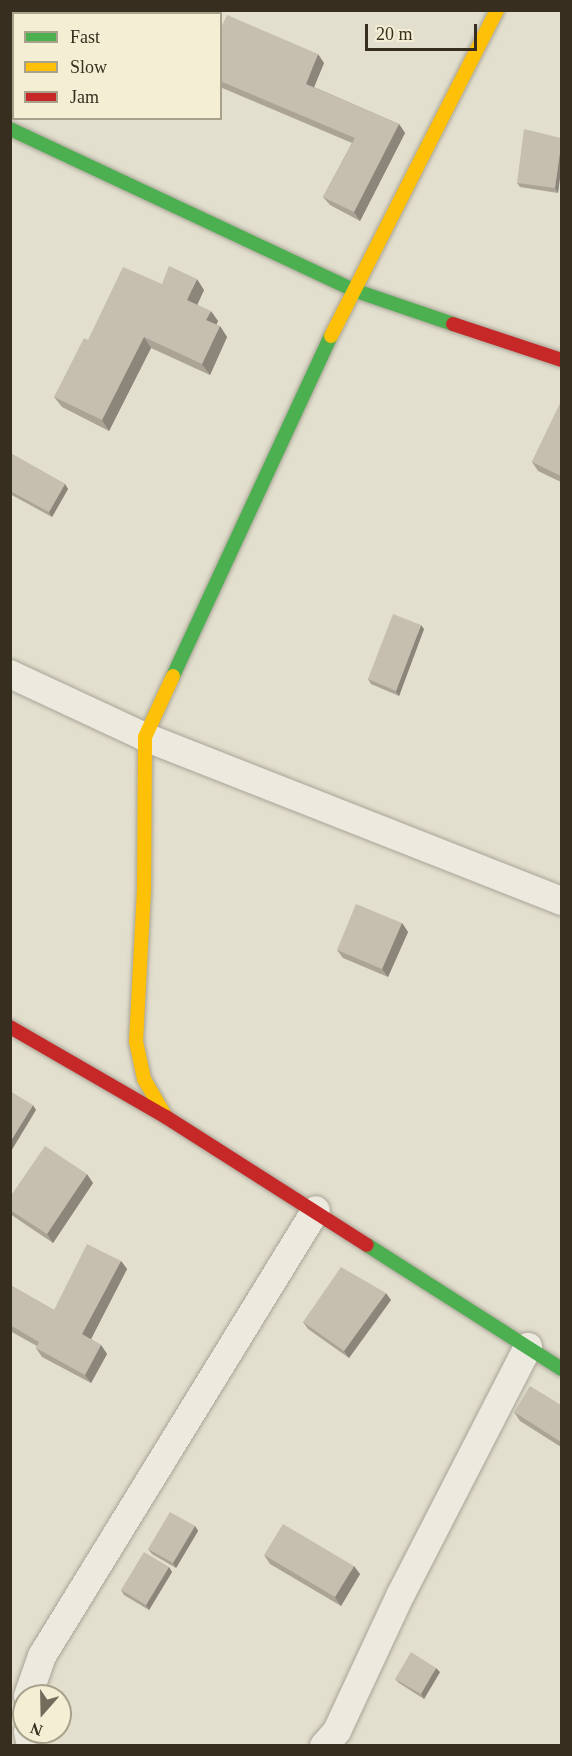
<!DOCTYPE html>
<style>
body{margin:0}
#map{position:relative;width:572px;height:1756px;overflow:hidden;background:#e3dfce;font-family:Georgia,serif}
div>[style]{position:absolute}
.roads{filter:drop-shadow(0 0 2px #a8a497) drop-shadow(0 0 2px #a8a497)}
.street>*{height:28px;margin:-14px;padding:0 14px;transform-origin:14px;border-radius:14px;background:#ece9de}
.fast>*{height:14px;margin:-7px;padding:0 7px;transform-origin:7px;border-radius:7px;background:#4caf50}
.slow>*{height:14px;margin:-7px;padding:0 7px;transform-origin:7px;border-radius:7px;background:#ffc107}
.jam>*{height:14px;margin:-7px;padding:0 7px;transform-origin:7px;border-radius:7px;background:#c62828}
.wall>*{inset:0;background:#aaa396}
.shaded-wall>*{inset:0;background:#8b857a}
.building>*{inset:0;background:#c6beaf}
span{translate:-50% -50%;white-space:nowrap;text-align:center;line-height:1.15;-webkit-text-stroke:6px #f4efd4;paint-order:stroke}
.frame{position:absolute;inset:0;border:12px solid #372e1f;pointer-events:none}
.legend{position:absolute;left:12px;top:12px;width:210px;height:108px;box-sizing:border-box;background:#f4efd4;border:2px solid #a8a28c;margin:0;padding:8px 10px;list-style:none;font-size:18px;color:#372e1f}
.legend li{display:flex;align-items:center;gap:12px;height:30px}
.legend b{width:30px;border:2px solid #a8a28c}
.north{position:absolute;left:12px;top:1684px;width:60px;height:60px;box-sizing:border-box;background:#f4efd4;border:2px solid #a8a28c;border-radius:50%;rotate:200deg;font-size:16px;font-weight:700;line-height:24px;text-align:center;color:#372e1f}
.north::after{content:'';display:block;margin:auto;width:21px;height:27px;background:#736c5c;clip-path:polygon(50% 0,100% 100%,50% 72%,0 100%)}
.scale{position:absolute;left:365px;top:24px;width:112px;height:27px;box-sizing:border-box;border:3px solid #372e1f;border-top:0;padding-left:8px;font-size:18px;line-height:21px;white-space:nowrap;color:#372e1f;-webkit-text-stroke:4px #f4efd4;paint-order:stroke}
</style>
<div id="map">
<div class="roads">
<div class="street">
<div style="left:10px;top:674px;width:149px;rotate:25deg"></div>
<div style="left:145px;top:737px;width:448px;rotate:21.5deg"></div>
<div style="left:28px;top:1696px;width:42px;rotate:-70.7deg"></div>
<div style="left:42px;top:1656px;width:523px;rotate:-58.44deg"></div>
<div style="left:28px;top:1732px;width:14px;rotate:78deg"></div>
<div style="left:324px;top:1746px;width:20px;rotate:-49deg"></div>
<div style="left:337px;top:1731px;width:151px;rotate:-65deg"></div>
<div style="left:401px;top:1594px;width:278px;rotate:-62.8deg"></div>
</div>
<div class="fast">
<div style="left:10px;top:129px;width:379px;rotate:25.1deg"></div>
<div style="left:353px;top:290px;width:106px;rotate:18.8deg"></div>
<div style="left:173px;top:676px;width:375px;rotate:-65.1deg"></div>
<div style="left:367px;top:1245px;width:231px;rotate:32.5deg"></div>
</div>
<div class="slow">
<div style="left:331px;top:336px;width:366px;rotate:-63deg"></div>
<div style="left:166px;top:1117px;width:44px;rotate:-120.1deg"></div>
<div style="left:144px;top:1079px;width:38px;rotate:-102deg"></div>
<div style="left:136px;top:1042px;width:153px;rotate:-87deg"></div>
<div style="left:144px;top:889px;width:152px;rotate:-89.6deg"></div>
<div style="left:145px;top:737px;width:67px;rotate:-65.3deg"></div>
</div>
<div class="jam">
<div style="left:453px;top:324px;width:115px;rotate:18.3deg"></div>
<div style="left:10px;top:1027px;width:180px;rotate:30deg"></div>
<div style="left:166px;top:1117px;width:238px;rotate:32.5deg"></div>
</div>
</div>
<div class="wall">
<div style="clip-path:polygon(220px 30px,324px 63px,314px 87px,399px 124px,405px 133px,360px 221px,330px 205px,323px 197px,352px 143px,220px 87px)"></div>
<div style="clip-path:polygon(561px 138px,558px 193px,520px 187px,517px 183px)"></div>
<div style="clip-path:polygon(162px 284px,204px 290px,197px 304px,218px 321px,216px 325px,220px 326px,227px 337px,210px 375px,151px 348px,109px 431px,62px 407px,54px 397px,88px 340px)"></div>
<div style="clip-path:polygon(561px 402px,561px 482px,538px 471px,532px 462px)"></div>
<div style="clip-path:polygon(10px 453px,65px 484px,68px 489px,52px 517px,10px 494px)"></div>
<div style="clip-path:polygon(424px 629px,399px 696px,371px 684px,368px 679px)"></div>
<div style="clip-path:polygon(402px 923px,408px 932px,388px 977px,343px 958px,337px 950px)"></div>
<div style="clip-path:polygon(93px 1183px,53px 1243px,10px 1214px,10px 1197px)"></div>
<div style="clip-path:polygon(121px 1261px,127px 1269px,91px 1339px,101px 1345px,107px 1354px,91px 1383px,42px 1357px,36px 1348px,37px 1346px,10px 1331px,10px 1285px,54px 1310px)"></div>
<div style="clip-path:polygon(391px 1300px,349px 1358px,308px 1329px,303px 1322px)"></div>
<div style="clip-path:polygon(561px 1405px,561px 1447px,520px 1421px,514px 1412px)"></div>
<div style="clip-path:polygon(195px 1526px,198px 1531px,176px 1568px,152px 1554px,148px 1549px)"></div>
<div style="clip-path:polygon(264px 1555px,360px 1574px,341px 1606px,270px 1564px)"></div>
<div style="clip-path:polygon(169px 1567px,172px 1572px,149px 1610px,124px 1595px,121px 1590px)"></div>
<div style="clip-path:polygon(440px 1672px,424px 1699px,399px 1683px,395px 1679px)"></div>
</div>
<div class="shaded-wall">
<div style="clip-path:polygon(318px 54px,324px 63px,312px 92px,306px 84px)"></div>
<div style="clip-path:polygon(399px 124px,405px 133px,360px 221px,354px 212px)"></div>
<div style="clip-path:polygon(561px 145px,561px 171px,558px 193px,555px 188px)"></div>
<div style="clip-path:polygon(197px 279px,204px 290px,195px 310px,187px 300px)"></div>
<div style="clip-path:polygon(211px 311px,218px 321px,214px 330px,206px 320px)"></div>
<div style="clip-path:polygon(220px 326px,227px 337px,210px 375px,202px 364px)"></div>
<div style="clip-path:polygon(144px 337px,151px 348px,109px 431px,102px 420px)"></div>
<div style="clip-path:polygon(65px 484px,68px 489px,52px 517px,49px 512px)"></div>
<div style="clip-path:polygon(421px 625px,424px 629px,399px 696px,396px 691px)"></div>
<div style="clip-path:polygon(402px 923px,408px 932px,388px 977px,382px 969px)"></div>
<div style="clip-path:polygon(33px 1105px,36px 1110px,10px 1153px,10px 1142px)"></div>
<div style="clip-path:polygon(87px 1174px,93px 1183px,53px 1243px,47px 1234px)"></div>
<div style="clip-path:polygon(121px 1261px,127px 1269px,89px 1343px,82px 1334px)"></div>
<div style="clip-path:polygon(386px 1293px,391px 1300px,349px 1358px,344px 1351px)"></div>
<div style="clip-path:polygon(101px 1345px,107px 1354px,91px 1383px,85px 1375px)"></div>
<div style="clip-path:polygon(195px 1526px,198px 1531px,176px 1568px,173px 1563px)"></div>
<div style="clip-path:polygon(354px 1566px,360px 1574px,341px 1606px,335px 1597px)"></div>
<div style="clip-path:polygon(169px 1567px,172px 1572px,149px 1610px,146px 1605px)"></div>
<div style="clip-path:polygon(436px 1668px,440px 1672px,424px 1699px,421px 1694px)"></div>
</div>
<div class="building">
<div style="clip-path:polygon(227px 15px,318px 54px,306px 84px,399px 124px,354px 212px,323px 197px,355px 138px,220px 81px,220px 30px)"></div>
<div style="clip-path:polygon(524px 129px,561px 138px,561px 145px,555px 188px,517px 183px)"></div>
<div style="clip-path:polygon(169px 266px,197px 279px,187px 300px,211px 311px,206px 320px,220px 326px,202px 364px,144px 337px,102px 420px,54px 397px,84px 338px,88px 340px,123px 267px,162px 284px)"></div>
<div style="clip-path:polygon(561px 402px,561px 476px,532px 462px)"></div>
<div style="clip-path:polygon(10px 453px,65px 484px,49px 512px,10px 491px)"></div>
<div style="clip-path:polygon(393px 614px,421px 625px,396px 691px,368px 679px)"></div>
<div style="clip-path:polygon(356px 904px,402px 923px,382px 969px,337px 950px)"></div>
<div style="clip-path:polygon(10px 1091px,33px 1105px,10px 1142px)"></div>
<div style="clip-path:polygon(45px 1146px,87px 1174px,47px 1234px,10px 1210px,10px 1197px)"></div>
<div style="clip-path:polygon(87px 1244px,121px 1261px,82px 1334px,101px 1345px,85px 1375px,36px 1348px,39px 1342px,10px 1325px,10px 1285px,54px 1310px)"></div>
<div style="clip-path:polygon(341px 1267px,386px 1293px,344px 1351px,303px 1322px)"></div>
<div style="clip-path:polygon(530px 1386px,561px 1405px,561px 1442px,514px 1412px)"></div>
<div style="clip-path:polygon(170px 1512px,195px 1526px,173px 1563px,148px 1549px)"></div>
<div style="clip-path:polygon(283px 1524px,354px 1566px,335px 1597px,264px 1555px)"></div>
<div style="clip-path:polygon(144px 1552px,169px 1567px,146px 1605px,121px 1590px)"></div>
<div style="clip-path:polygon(411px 1652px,436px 1668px,421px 1694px,395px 1679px)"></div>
</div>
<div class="frame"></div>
<ul class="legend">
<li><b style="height:8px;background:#4caf50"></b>Fast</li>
<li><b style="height:8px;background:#ffc107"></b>Slow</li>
<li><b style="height:8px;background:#c62828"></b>Jam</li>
</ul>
<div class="north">N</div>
<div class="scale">20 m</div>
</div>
